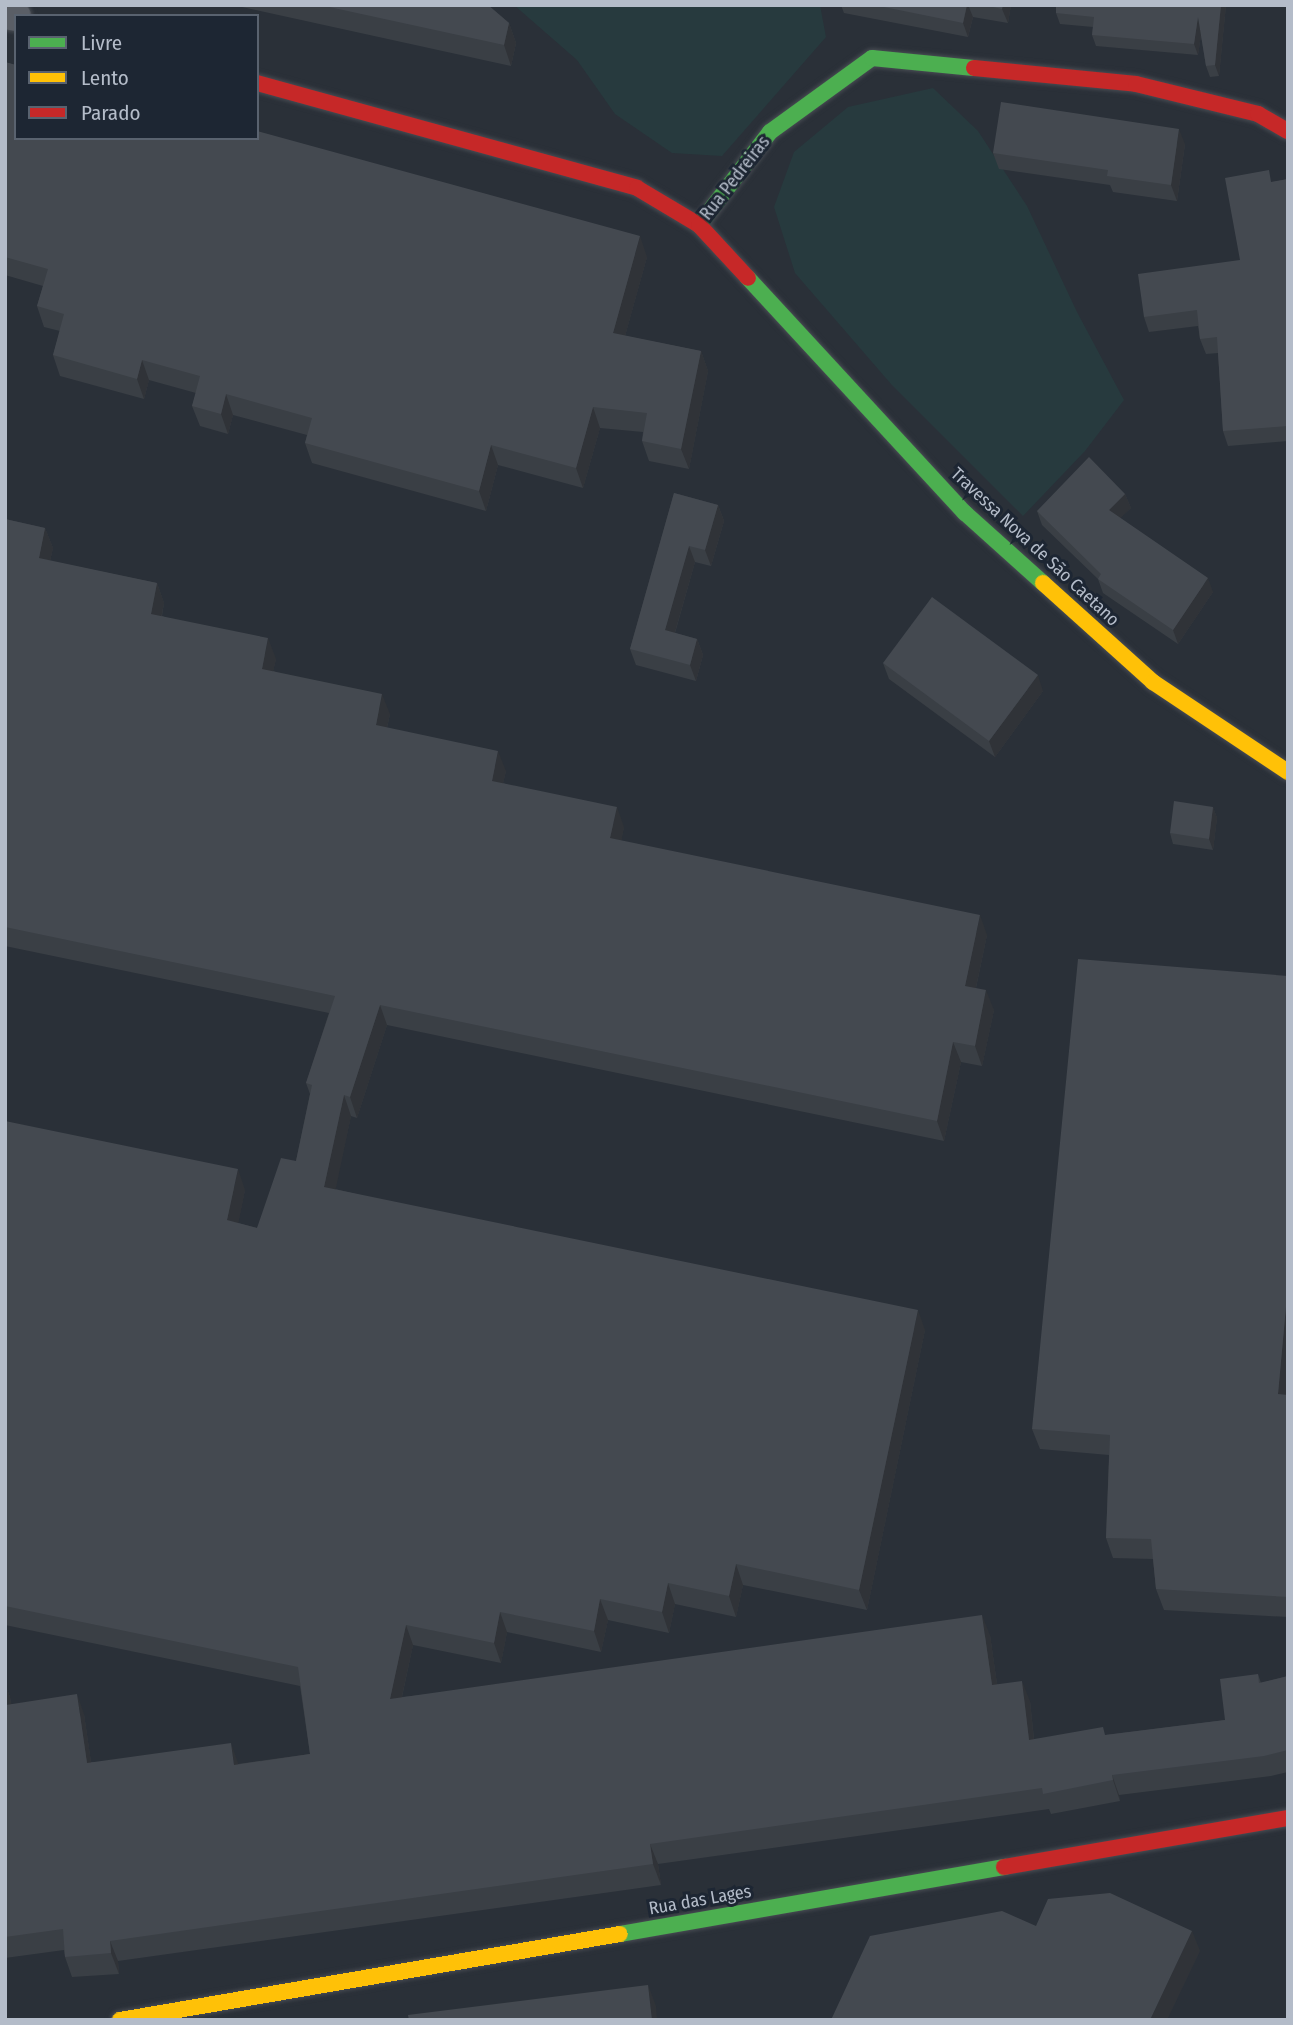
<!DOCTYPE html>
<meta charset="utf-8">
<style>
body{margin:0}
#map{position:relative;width:1293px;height:2025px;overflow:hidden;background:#2a3038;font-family:"Fira Sans Condensed",sans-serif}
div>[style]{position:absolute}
.green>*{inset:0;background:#273a3e}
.roads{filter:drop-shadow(0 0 2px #484c53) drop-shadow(0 0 2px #484c53)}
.street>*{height:30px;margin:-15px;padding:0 15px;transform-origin:15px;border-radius:15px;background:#5a5e66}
.fast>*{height:16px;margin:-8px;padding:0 8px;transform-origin:8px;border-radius:8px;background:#4caf50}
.slow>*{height:16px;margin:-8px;padding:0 8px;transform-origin:8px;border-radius:8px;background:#ffc107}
.jam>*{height:16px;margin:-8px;padding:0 8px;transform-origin:8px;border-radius:8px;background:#c62828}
.wall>*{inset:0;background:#3a3f45}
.shaded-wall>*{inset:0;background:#303338}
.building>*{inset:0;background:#444950}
span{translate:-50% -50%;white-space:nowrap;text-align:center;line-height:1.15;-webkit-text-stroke:6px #1d2633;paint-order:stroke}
.street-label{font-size:18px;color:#b4bcc9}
.frame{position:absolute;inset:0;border:7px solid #b4bcc9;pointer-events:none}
.legend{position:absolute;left:14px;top:14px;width:245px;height:126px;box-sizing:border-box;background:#1d2633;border:2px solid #59626f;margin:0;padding:9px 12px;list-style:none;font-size:21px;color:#b4bcc9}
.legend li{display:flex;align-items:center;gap:14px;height:35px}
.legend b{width:35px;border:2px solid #59626f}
</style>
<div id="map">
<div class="green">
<div style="clip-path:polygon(514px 5px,820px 5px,826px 37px,722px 156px,672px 153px,615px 114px,577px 60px)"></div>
<div style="clip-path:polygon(933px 88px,978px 131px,1027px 206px,1077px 312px,1124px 400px,1085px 451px,1023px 516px,891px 384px,795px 273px,774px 207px,794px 152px,848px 107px)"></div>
</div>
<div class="roads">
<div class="street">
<div style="left:5px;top:14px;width:11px;rotate:10deg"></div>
</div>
<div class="fast">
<div style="left:699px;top:225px;width:117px;rotate:-52.6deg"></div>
<div style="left:770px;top:132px;width:126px;rotate:-36deg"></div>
<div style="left:872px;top:58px;width:102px;rotate:5.6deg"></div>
<div style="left:748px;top:278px;width:320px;rotate:47.3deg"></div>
<div style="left:965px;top:513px;width:105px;rotate:41.9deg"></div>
<div style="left:620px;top:1934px;width:390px;rotate:-9.9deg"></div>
</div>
<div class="slow">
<div style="left:1043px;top:583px;width:148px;rotate:42deg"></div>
<div style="left:1153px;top:682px;width:162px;rotate:33.7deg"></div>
<div style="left:120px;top:2020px;width:507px;rotate:-9.76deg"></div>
</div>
<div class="jam">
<div style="left:974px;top:68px;width:163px;rotate:5.6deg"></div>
<div style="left:1136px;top:84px;width:126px;rotate:13.8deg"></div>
<div style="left:1258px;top:114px;width:34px;rotate:30deg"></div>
<div style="left:257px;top:83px;width:394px;rotate:15.4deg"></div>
<div style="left:637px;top:188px;width:72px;rotate:30.8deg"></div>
<div style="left:699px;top:225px;width:72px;rotate:47.2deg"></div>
<div style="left:1004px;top:1867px;width:288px;rotate:-9.8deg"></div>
</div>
</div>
<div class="wall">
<div style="clip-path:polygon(233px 5px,488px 5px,509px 23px,516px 43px,511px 66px)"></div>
<div style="clip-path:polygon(841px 5px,1011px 5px,1008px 23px,973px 17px,968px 37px,844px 13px)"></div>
<div style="clip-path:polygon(1056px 5px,1226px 5px,1219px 76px,1210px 77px,1206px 66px,1201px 35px,1198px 55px,1096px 46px,1092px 35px,1093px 27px,1060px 24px,1056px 13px)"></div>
<div style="clip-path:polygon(5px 62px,647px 257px,625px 336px,701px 351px,708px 371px,689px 469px,649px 461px,642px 441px,643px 432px,600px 428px,583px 488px,498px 465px,486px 511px,312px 463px,305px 443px,307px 435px,233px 415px,228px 434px,200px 426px,192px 406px,196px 393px,149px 380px,144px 399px,60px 376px,53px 355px,60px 331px,44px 327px,37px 306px,43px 286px,5px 275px)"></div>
<div style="clip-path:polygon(1185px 144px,1177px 201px,1113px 192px,1110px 185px,999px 169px,993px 153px)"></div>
<div style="clip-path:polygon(1288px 179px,1288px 441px,1228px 446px,1223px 431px,1218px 353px,1206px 354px,1200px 339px,1198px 326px,1149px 332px,1144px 317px,1240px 260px,1273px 182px)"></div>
<div style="clip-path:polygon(674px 493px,718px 505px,724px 521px,711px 566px,695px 562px,675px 633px,697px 639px,703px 655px,696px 681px,636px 665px,630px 649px)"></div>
<div style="clip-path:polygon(1125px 494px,1131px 508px,1120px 518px,1213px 592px,1178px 644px,1103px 593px,1098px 579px,1042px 525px,1037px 511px)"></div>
<div style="clip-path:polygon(5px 519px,45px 528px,53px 548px,50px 561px,157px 583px,164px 603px,162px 616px,276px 659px,273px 671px,390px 714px,387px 728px,506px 771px,503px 783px,624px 827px,621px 841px,987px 935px,976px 988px,994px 1010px,982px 1066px,961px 1062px,944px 1141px,387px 1025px,357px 1118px,351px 1116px,335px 1189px,925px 1330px,867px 1610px,743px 1585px,736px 1617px,675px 1604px,669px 1633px,608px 1620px,601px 1652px,507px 1632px,501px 1663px,413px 1645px,402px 1697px,990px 1635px,997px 1684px,1030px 1701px,1034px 1739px,1106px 1735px,1225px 1720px,1258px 1674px,1261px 1683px,1288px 1676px,1288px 1772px,1271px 1776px,1119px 1795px,1120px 1801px,1051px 1814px,1049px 1809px,658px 1864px,661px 1885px,118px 1961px,119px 1974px,72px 1977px,65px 1957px,64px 1950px,5px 1958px,5px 1684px,10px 1697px,11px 1704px,84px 1714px,91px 1762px,238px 1764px,310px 1754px,300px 1686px,5px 1625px,5px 1121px,245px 1190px,238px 1223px,257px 1228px,296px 1161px,310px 1094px,306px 1083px,329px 1013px,5px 946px)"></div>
<div style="clip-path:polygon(883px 663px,1043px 691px,995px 757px,889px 679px)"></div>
<div style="clip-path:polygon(1213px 807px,1217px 818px,1213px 850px,1173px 844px,1170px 833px)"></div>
<div style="clip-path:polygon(1288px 976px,1288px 1617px,1164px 1610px,1156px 1589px,1153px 1559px,1113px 1558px,1106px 1538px,1109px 1455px,1040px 1449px,1032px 1429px)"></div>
</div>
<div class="shaded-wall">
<div style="clip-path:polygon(967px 5px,968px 5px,973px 17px,968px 37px,963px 23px)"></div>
<div style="clip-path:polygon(1003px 5px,1011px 5px,1008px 23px,1002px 9px)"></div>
<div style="clip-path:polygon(1221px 5px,1226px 5px,1219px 76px,1215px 65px)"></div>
<div style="clip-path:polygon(1198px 17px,1202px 28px,1198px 55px,1194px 44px)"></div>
<div style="clip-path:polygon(509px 23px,516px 43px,511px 66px,504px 45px)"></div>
<div style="clip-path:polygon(1179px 129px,1185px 144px,1177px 201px,1171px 185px)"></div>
<div style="clip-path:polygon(640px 236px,647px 257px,620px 354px,613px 333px)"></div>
<div style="clip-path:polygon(701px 351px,708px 371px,689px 469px,681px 449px)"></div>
<div style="clip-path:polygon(142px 360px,149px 380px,144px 399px,137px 379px)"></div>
<div style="clip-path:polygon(226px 394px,233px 415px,228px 434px,221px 414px)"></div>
<div style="clip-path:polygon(593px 407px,600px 428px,583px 488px,576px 468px)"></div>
<div style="clip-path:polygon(491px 445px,498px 465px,486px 511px,479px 491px)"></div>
<div style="clip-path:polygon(1125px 494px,1131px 508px,1114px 524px,1109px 510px)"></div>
<div style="clip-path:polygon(718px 505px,724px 521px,711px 566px,705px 550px)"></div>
<div style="clip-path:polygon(45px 528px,53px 548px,46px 578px,39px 558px)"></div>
<div style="clip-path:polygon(689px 546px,695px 562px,671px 646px,665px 630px)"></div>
<div style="clip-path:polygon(1208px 578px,1213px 592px,1178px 644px,1173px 630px)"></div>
<div style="clip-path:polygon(157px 583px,164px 603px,158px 634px,151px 614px)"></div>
<div style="clip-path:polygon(268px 638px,276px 659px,269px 689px,262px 669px)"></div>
<div style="clip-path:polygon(697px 639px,703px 655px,696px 681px,690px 665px)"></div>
<div style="clip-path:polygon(1038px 675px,1043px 691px,995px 757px,989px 741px)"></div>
<div style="clip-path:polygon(382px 694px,390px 714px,383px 745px,376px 725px)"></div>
<div style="clip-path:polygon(498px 751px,506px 771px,499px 801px,492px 781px)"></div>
<div style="clip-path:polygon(617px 807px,624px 827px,618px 859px,610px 838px)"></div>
<div style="clip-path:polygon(1213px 807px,1217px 818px,1213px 850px,1209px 839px)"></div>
<div style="clip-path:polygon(980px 915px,987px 935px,972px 1006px,965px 986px)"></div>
<div style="clip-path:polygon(986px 990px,994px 1010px,982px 1066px,975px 1046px)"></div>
<div style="clip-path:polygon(380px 1005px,387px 1025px,357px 1118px,350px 1097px)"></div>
<div style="clip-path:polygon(953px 1042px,961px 1062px,944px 1141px,937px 1121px)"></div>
<div style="clip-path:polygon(344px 1095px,351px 1116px,332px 1207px,324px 1187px)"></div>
<div style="clip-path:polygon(238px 1169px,245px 1190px,235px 1240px,227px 1220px)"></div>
<div style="clip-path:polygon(1288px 1285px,1288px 1387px,1285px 1414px,1278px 1394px)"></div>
<div style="clip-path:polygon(918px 1310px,925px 1330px,867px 1610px,859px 1590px)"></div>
<div style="clip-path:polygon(736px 1564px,743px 1585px,736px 1617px,729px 1596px)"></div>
<div style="clip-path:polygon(668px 1583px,675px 1604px,669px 1633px,662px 1612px)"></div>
<div style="clip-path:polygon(600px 1599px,608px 1620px,601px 1652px,594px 1631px)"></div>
<div style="clip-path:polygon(500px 1612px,507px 1632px,501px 1663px,494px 1643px)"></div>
<div style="clip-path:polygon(982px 1615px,990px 1635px,1000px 1705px,992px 1685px)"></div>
<div style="clip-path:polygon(406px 1625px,413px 1645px,397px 1719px,390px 1699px)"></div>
<div style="clip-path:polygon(1022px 1681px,1030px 1701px,1036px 1761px,1029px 1740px)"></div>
<div style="clip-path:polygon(5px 1684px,10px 1697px,14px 1725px,6px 1705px)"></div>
<div style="clip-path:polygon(77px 1694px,84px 1714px,94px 1783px,87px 1763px)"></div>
<div style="clip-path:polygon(231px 1743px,238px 1763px,241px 1785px,234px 1765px)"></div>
<div style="clip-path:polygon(1112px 1775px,1119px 1795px,1120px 1801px,1113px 1780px)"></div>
<div style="clip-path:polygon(650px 1844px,658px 1864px,661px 1885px,653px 1864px)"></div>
<div style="clip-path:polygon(1192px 1931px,1200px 1951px,1167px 2020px,1150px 2020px)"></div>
<div style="clip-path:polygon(110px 1941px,118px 1961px,119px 1974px,111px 1953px)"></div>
<div style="clip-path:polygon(648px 1985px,656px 2006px,657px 2020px,652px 2020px)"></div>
</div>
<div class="building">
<div style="clip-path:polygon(320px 5px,488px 5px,509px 23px,504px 45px)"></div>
<div style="clip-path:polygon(874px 5px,967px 5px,963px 23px)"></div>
<div style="clip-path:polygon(984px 5px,1003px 5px,1002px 9px)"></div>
<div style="clip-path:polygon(1056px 5px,1221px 5px,1215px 65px,1206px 66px,1198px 17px,1194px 44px,1092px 35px,1094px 17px,1056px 13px)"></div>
<div style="clip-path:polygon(5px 62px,16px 65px,16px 138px,257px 138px,257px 131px,640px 236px,613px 333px,701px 351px,681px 449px,642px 441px,647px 413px,593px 407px,576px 468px,491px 445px,479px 491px,305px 443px,312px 418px,226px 394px,221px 414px,192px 406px,200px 376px,142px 360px,137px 379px,53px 355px,64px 314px,37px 306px,48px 269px,5px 257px)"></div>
<div style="clip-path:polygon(1001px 102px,1179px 129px,1171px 185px,1107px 176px,1108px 170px,993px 153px)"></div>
<div style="clip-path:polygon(1269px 170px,1271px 182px,1288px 179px,1288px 426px,1223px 431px,1217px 337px,1200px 339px,1197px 310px,1144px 317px,1138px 274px,1240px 260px,1225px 178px)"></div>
<div style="clip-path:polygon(1089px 457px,1125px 494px,1109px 510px,1208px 578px,1173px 630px,1098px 579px,1101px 574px,1037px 511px)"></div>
<div style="clip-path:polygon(674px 493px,718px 505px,705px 550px,689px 546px,665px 630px,697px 639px,690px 665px,630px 649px)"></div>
<div style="clip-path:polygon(5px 519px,45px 528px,39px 558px,157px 583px,151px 614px,268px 638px,262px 669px,382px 694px,376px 725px,498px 751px,492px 781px,617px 807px,610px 838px,980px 915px,965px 986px,986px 990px,975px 1046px,953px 1042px,937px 1121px,380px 1005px,350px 1097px,344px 1095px,324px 1187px,918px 1310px,859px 1590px,736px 1564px,729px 1596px,668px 1583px,662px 1612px,600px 1599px,594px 1631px,500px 1612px,494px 1643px,406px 1625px,390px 1699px,982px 1615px,992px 1685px,1022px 1681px,1029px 1740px,1103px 1727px,1105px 1735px,1225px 1720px,1220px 1679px,1258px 1674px,1259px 1683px,1288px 1676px,1288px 1750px,1264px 1756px,1112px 1775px,1113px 1780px,1043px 1794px,1042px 1788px,650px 1844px,653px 1864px,110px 1941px,111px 1953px,65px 1957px,63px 1929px,5px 1937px,5px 1696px,6px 1705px,77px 1694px,87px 1763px,231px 1743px,234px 1765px,310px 1754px,298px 1667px,5px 1606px,5px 1121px,238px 1169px,227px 1220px,257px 1228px,281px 1158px,296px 1161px,312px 1085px,306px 1083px,335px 996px,5px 927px)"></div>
<div style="clip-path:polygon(932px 597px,1038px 675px,989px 741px,883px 663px)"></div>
<div style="clip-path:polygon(1174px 801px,1213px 807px,1209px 839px,1170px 833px)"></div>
<div style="clip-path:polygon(1078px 959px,1288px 976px,1288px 1285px,1278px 1394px,1288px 1395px,1288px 1597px,1156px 1589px,1151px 1539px,1106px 1538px,1110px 1435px,1032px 1429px)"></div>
<div style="clip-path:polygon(1110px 1893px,1192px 1931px,1150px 2020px,831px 2020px,870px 1936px,1002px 1911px,1036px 1926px,1048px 1899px)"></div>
<div style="clip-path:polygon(648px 1985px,652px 2020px,409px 2020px,408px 2015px)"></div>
</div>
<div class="street-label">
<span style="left:735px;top:178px;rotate:-52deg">Rua Pedreiras</span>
<span style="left:1035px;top:547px;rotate:43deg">Travessa Nova de São Caetano</span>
<span style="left:700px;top:1900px;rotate:-10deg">Rua das Lages</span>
</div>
<div class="frame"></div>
<ul class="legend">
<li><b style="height:9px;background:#4caf50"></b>Livre</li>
<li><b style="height:9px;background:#ffc107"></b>Lento</li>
<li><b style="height:9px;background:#c62828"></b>Parado</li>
</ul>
</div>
